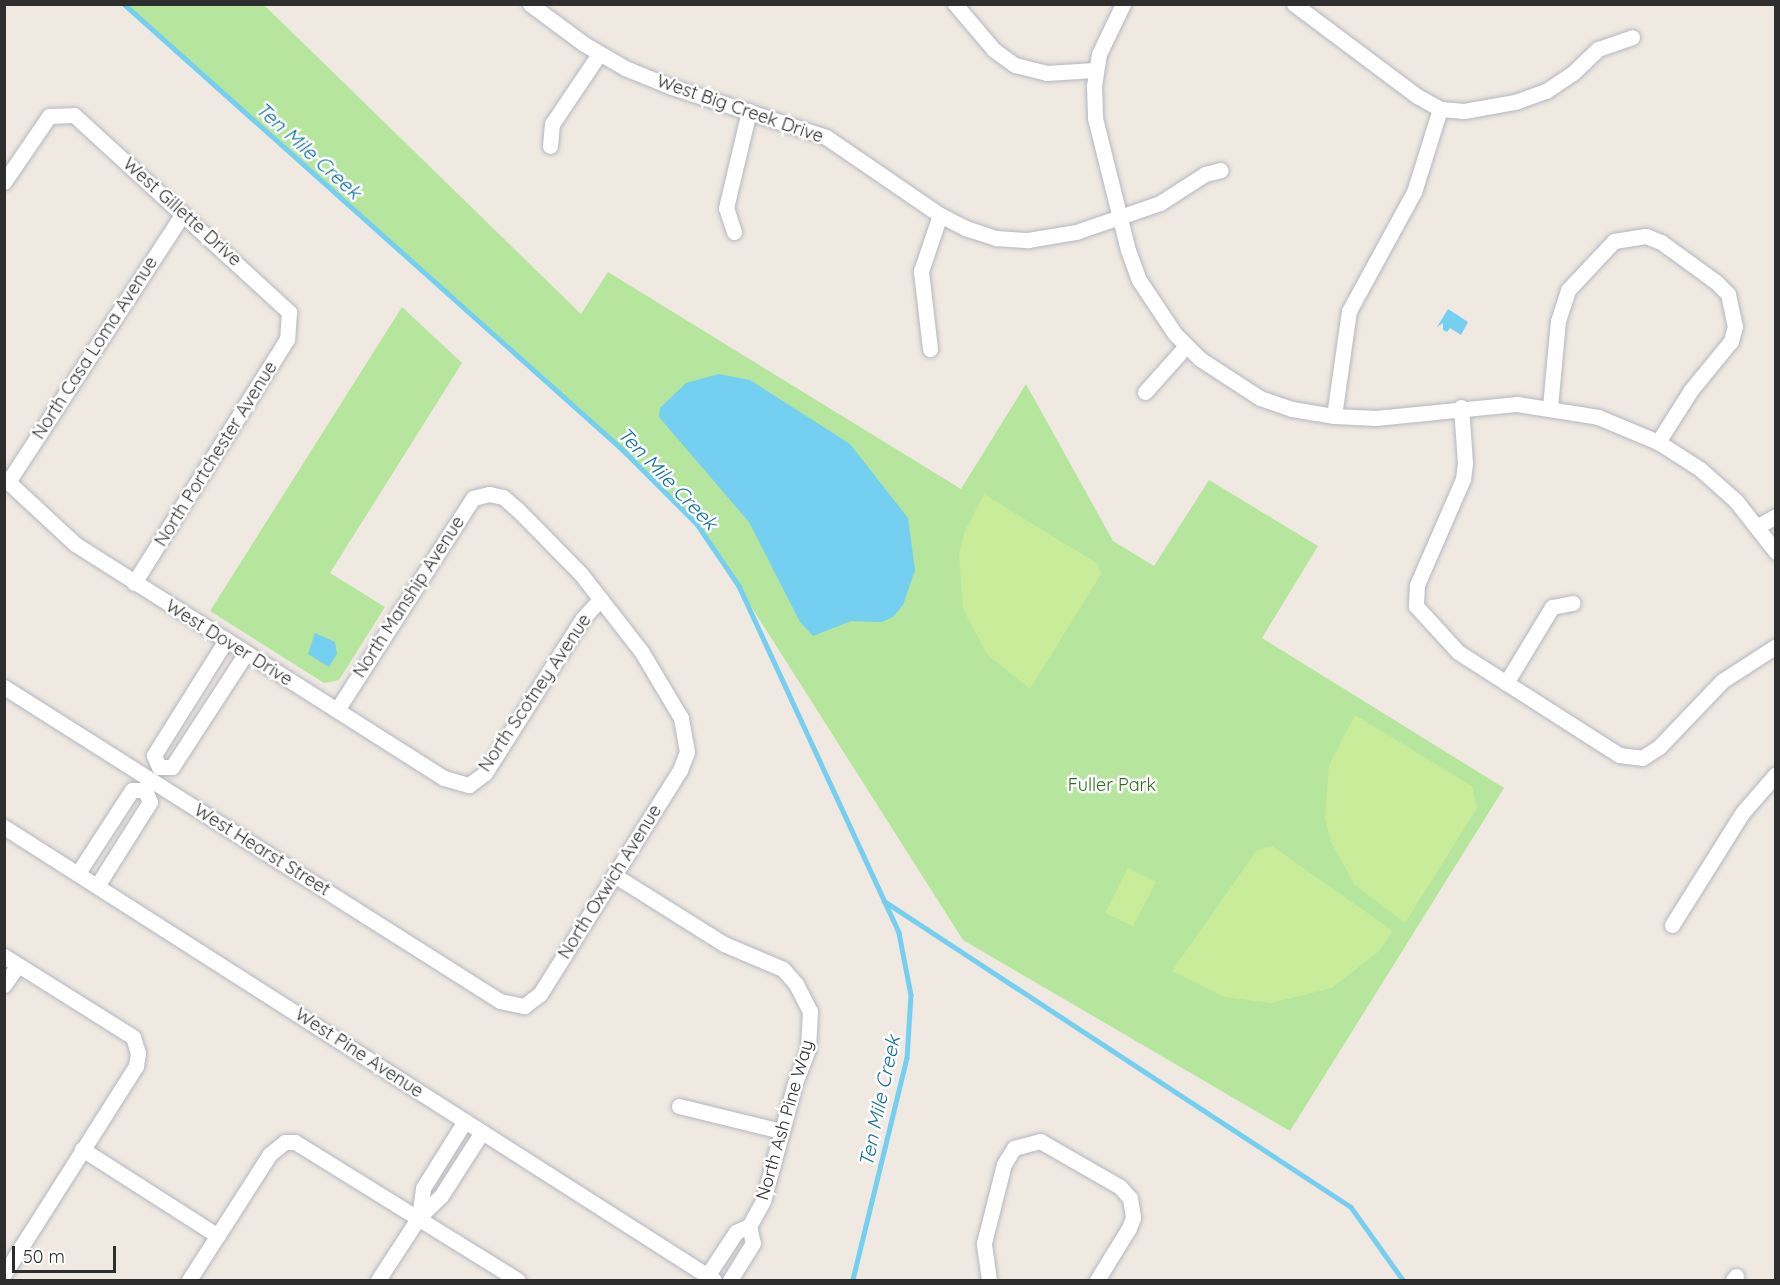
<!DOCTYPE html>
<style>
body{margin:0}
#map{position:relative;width:1780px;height:1285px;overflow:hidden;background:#efe9e1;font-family:Quicksand,sans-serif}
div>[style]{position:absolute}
.green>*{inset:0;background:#b6e59e}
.pitch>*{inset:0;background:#c9ec9a}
.water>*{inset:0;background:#75cff0}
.stream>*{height:4.5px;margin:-2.25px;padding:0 2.25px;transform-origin:2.25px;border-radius:2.25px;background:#75cff0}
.roads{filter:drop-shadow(0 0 2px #b4b7c1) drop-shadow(0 0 2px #b4b7c1)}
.minor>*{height:15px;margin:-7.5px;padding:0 7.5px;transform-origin:7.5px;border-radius:7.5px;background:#fff}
span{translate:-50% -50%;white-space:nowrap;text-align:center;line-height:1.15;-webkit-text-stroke:5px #fff;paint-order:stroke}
.street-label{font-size:18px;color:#2e2e2e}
.park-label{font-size:18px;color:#2c6e1b}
.water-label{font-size:20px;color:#0d6fa3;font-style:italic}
.frame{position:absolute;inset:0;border:6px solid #2e2e2e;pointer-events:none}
.scale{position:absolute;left:12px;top:1246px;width:104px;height:27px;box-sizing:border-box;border:3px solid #2e2e2e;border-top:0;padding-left:8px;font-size:18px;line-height:21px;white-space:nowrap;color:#2e2e2e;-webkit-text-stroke:4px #fff;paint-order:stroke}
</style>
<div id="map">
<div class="green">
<div style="clip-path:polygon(126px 5px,264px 5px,581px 314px,608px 272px,961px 489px,1026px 384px,1113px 541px,1154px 566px,1209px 480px,1318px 546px,1262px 638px,1504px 788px,1290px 1131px,963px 940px,695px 518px)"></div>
<div style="clip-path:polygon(402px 307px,462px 363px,330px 573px,385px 607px,339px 680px,324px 683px,210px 611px)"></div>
</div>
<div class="pitch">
<div style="clip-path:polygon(984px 494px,1098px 564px,1101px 574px,1030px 689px,987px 654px,963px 609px,959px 556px,964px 533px)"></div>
<div style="clip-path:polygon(1355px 715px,1472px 786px,1477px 808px,1405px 923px,1355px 885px,1331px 842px,1325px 818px,1329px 765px)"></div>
<div style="clip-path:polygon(1272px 846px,1393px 931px,1379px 951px,1332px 988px,1271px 1003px,1224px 997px,1172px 971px,1257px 850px)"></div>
<div style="clip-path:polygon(1128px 868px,1156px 882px,1133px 926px,1105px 913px)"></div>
</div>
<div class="water">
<div style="clip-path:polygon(1448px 309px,1468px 322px,1461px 335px,1450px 328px,1447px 332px,1443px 330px,1443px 323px,1437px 327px)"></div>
<div style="clip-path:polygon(719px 374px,750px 380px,850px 444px,908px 518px,915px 570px,903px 605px,893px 617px,882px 622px,851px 621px,813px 636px,800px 622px,749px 522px,659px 417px,660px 408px,686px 383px)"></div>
<div style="clip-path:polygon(315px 633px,335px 642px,337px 654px,329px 667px,308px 654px)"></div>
</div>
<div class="stream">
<div style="left:124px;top:4px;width:668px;rotate:41.78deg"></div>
<div style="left:622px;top:449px;width:106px;rotate:45deg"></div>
<div style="left:697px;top:524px;width:75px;rotate:55.9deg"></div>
<div style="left:739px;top:586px;width:382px;rotate:65.2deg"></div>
<div style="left:899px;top:933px;width:63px;rotate:79deg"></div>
<div style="left:911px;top:995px;width:63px;rotate:93.6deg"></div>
<div style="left:907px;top:1058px;width:228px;rotate:103.7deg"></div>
<div style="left:884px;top:901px;width:558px;rotate:33.23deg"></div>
<div style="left:1351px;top:1207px;width:90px;rotate:54.5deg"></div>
</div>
<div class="roads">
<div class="minor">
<div style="left:530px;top:4px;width:67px;rotate:36.5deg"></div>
<div style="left:584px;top:44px;width:48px;rotate:30.3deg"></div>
<div style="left:625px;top:68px;width:48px;rotate:22.2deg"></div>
<div style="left:669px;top:86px;width:165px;rotate:18deg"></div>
<div style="left:826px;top:137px;width:138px;rotate:34.4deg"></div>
<div style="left:940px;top:215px;width:28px;rotate:27deg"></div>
<div style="left:965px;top:228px;width:33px;rotate:18deg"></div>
<div style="left:996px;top:238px;width:32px;rotate:4deg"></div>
<div style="left:1028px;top:240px;width:49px;rotate:-9.5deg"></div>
<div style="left:1076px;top:232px;width:89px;rotate:-19deg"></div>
<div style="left:1160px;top:203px;width:54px;rotate:-32.8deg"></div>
<div style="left:1205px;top:174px;width:16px;rotate:-14deg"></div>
<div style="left:955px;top:4px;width:60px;rotate:49.7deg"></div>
<div style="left:994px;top:50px;width:26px;rotate:36deg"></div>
<div style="left:1015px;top:65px;width:32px;rotate:14deg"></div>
<div style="left:1046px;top:73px;width:49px;rotate:-3.5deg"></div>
<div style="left:1123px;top:4px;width:55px;rotate:115.6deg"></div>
<div style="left:1099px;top:54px;width:32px;rotate:99deg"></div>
<div style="left:1094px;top:86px;width:32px;rotate:88deg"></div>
<div style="left:1095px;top:118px;width:136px;rotate:76deg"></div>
<div style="left:1128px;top:250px;width:32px;rotate:70deg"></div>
<div style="left:1139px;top:280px;width:65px;rotate:56.3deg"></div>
<div style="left:1175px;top:334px;width:35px;rotate:45deg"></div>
<div style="left:1200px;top:359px;width:72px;rotate:33deg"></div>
<div style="left:1260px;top:398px;width:34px;rotate:19deg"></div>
<div style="left:1292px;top:409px;width:43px;rotate:9.5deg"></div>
<div style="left:1334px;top:416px;width:42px;rotate:2.7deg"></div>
<div style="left:1376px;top:418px;width:142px;rotate:-5.7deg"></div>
<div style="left:1517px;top:404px;width:82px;rotate:9.1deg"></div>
<div style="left:1598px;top:417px;width:65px;rotate:22.6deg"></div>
<div style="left:1658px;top:442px;width:50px;rotate:32.7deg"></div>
<div style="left:1700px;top:469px;width:48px;rotate:41.6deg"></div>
<div style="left:1736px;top:501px;width:65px;rotate:51.9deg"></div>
<div style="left:1294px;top:4px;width:154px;rotate:36.8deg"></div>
<div style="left:1417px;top:96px;width:26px;rotate:29deg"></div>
<div style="left:1440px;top:109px;width:24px;rotate:5deg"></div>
<div style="left:1464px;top:111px;width:52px;rotate:-10deg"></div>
<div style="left:1515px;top:102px;width:33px;rotate:-20deg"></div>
<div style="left:1546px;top:91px;width:32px;rotate:-34deg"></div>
<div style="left:1573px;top:73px;width:35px;rotate:-44deg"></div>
<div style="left:1598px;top:49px;width:36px;rotate:-19deg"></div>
<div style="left:550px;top:146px;width:22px;rotate:-85deg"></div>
<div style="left:552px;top:124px;width:84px;rotate:-56.1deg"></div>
<div style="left:4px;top:182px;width:80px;rotate:-55.7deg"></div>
<div style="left:49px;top:116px;width:25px;rotate:-2deg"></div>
<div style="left:74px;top:115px;width:292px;rotate:42.5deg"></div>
<div style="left:289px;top:312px;width:27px;rotate:94deg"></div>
<div style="left:287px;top:339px;width:288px;rotate:122.1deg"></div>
<div style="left:734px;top:232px;width:25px;rotate:-108deg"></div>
<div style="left:726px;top:208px;width:100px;rotate:-76.7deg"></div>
<div style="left:930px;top:349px;width:79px;rotate:-96.6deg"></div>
<div style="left:921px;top:271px;width:59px;rotate:-71.3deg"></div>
<div style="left:1145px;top:392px;width:62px;rotate:-48.3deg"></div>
<div style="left:1461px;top:407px;width:56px;rotate:85.9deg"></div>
<div style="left:1465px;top:463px;width:16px;rotate:97deg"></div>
<div style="left:1463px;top:479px;width:116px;rotate:113.5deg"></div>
<div style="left:1417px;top:585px;width:21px;rotate:93deg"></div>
<div style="left:1416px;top:606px;width:62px;rotate:47.6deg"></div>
<div style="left:1458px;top:652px;width:191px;rotate:32.6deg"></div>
<div style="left:1619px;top:755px;width:23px;rotate:7deg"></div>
<div style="left:1642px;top:758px;width:20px;rotate:-33deg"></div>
<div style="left:1659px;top:747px;width:91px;rotate:-46.3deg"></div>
<div style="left:1722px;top:681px;width:64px;rotate:-32.9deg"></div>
<div style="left:1550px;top:407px;width:86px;rotate:-84.7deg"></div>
<div style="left:1558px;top:321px;width:33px;rotate:-72deg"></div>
<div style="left:1568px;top:290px;width:67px;rotate:-46.8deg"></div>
<div style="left:1614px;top:241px;width:32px;rotate:-9deg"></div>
<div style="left:1646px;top:236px;width:16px;rotate:22deg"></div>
<div style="left:1661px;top:242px;width:68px;rotate:36deg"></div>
<div style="left:1716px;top:282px;width:17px;rotate:45deg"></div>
<div style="left:1728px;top:294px;width:33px;rotate:78deg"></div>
<div style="left:1735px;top:326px;width:16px;rotate:105deg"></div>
<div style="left:1731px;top:341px;width:63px;rotate:129.2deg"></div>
<div style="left:1691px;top:390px;width:62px;rotate:122.4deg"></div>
<div style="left:1334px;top:416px;width:106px;rotate:-81.9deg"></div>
<div style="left:1349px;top:311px;width:136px;rotate:-61.4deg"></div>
<div style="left:1414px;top:192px;width:87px;rotate:-72.6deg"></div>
<div style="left:4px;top:478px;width:97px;rotate:42.9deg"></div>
<div style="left:75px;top:544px;width:437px;rotate:32.4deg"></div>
<div style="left:444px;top:778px;width:26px;rotate:16deg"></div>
<div style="left:469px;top:785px;width:20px;rotate:-37deg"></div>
<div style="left:485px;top:773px;width:183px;rotate:-57.7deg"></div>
<div style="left:583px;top:618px;width:26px;rotate:-47deg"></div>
<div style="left:8px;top:482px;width:320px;rotate:-56.9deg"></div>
<div style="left:1758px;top:526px;width:21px;rotate:-29deg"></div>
<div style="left:1506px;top:683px;width:89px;rotate:-58.8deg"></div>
<div style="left:1552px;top:607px;width:21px;rotate:-11deg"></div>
<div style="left:4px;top:687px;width:587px;rotate:32.34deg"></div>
<div style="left:500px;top:1001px;width:25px;rotate:12deg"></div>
<div style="left:524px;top:1006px;width:20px;rotate:-37deg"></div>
<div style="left:540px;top:994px;width:264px;rotate:-58deg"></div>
<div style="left:680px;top:770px;width:19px;rotate:-69deg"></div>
<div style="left:687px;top:752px;width:35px;rotate:-100deg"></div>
<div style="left:681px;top:718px;width:78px;rotate:-120.8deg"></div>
<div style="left:641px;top:651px;width:99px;rotate:-128deg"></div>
<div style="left:580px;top:573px;width:88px;rotate:-134.5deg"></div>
<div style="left:518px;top:510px;width:20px;rotate:-139deg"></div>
<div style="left:503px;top:497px;width:14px;rotate:-168deg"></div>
<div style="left:489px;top:494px;width:16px;rotate:166deg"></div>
<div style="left:473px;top:498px;width:252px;rotate:122.7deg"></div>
<div style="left:159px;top:767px;width:13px"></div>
<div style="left:172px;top:767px;width:136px;rotate:-57deg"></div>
<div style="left:159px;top:767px;width:13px;rotate:-113deg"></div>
<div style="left:154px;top:755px;width:136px;rotate:-57.9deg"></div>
<div style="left:4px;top:827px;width:842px;rotate:32.54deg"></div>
<div style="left:78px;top:873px;width:99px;rotate:-57deg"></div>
<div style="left:132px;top:790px;width:13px"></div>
<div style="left:614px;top:875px;width:130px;rotate:32.1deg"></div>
<div style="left:724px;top:944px;width:64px;rotate:23deg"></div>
<div style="left:783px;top:969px;width:20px;rotate:49deg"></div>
<div style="left:796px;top:984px;width:30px;rotate:63deg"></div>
<div style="left:810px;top:1011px;width:38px;rotate:93deg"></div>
<div style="left:808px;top:1049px;width:36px;rotate:111deg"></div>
<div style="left:795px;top:1083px;width:122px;rotate:105.2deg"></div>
<div style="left:763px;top:1201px;width:29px;rotate:119deg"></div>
<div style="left:97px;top:886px;width:99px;rotate:-57.8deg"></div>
<div style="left:150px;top:802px;width:13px;rotate:-113deg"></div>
<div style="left:1672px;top:925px;width:133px;rotate:-57.9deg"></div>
<div style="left:1743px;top:812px;width:50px;rotate:-49deg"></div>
<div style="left:4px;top:956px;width:152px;rotate:32.1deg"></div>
<div style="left:133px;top:1037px;width:17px;rotate:73deg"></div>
<div style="left:138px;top:1053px;width:13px;rotate:99deg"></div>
<div style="left:136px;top:1066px;width:246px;rotate:122.4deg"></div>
<div style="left:4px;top:985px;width:24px;rotate:-55deg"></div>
<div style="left:679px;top:1106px;width:105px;rotate:13.8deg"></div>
<div style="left:82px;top:1149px;width:161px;rotate:32.6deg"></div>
<div style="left:419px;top:1217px;width:29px;rotate:-82deg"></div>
<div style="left:423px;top:1188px;width:79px;rotate:-57.9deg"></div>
<div style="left:707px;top:1276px;width:53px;rotate:-56.6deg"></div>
<div style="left:736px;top:1232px;width:14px;rotate:-25deg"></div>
<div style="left:749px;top:1226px;width:17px;rotate:77deg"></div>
<div style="left:753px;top:1243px;width:44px;rotate:121.9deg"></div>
<div style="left:189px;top:1280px;width:150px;rotate:-57.3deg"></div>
<div style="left:270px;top:1154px;width:19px;rotate:-39deg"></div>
<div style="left:285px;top:1142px;width:10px"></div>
<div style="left:295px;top:1142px;width:262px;rotate:31.8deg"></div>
<div style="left:378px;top:1280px;width:75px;rotate:-56.9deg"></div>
<div style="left:419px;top:1217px;width:30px;rotate:-44deg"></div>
<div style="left:441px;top:1196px;width:76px;rotate:-57.4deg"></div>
<div style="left:989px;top:1280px;width:37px;rotate:-98deg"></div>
<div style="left:984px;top:1243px;width:81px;rotate:-75.8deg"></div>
<div style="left:1004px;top:1164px;width:19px;rotate:-58deg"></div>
<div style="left:1014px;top:1148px;width:27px;rotate:-15deg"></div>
<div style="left:1040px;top:1141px;width:92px;rotate:29.9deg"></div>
<div style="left:1120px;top:1187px;width:15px;rotate:48deg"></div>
<div style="left:1130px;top:1198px;width:20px;rotate:81deg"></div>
<div style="left:1133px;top:1218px;width:11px;rotate:112deg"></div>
<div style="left:1129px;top:1228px;width:61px;rotate:121.6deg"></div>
<div style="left:1733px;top:1280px;width:5px;rotate:-53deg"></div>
</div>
</div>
<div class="street-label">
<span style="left:740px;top:109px;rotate:19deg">West Big Creek Drive</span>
<span style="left:182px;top:212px;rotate:42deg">West Gillette Drive</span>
<span style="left:95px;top:348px;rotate:-57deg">North Casa Loma Avenue</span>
<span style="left:216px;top:454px;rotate:-58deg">North Portchester Avenue</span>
<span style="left:409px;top:597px;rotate:-57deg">North Manship Avenue</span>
<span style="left:229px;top:643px;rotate:32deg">West Dover Drive</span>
<span style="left:535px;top:693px;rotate:-56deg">North Scotney Avenue</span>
<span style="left:262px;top:850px;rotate:32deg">West Hearst Street</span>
<span style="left:610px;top:882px;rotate:-58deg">North Oxwich Avenue</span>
<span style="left:359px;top:1053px;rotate:33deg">West Pine Avenue</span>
<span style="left:785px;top:1120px;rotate:-74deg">North Ash Pine Way</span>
</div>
<div class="park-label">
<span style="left:1112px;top:785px">Fuller Park</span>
</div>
<div class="water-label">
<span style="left:309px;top:150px;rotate:42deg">Ten Mile Creek</span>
<span style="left:668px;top:478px;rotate:46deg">Ten Mile Creek</span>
<span style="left:879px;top:1101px;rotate:-78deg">Ten Mile Creek</span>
</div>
<div class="frame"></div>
<div class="scale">50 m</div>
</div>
